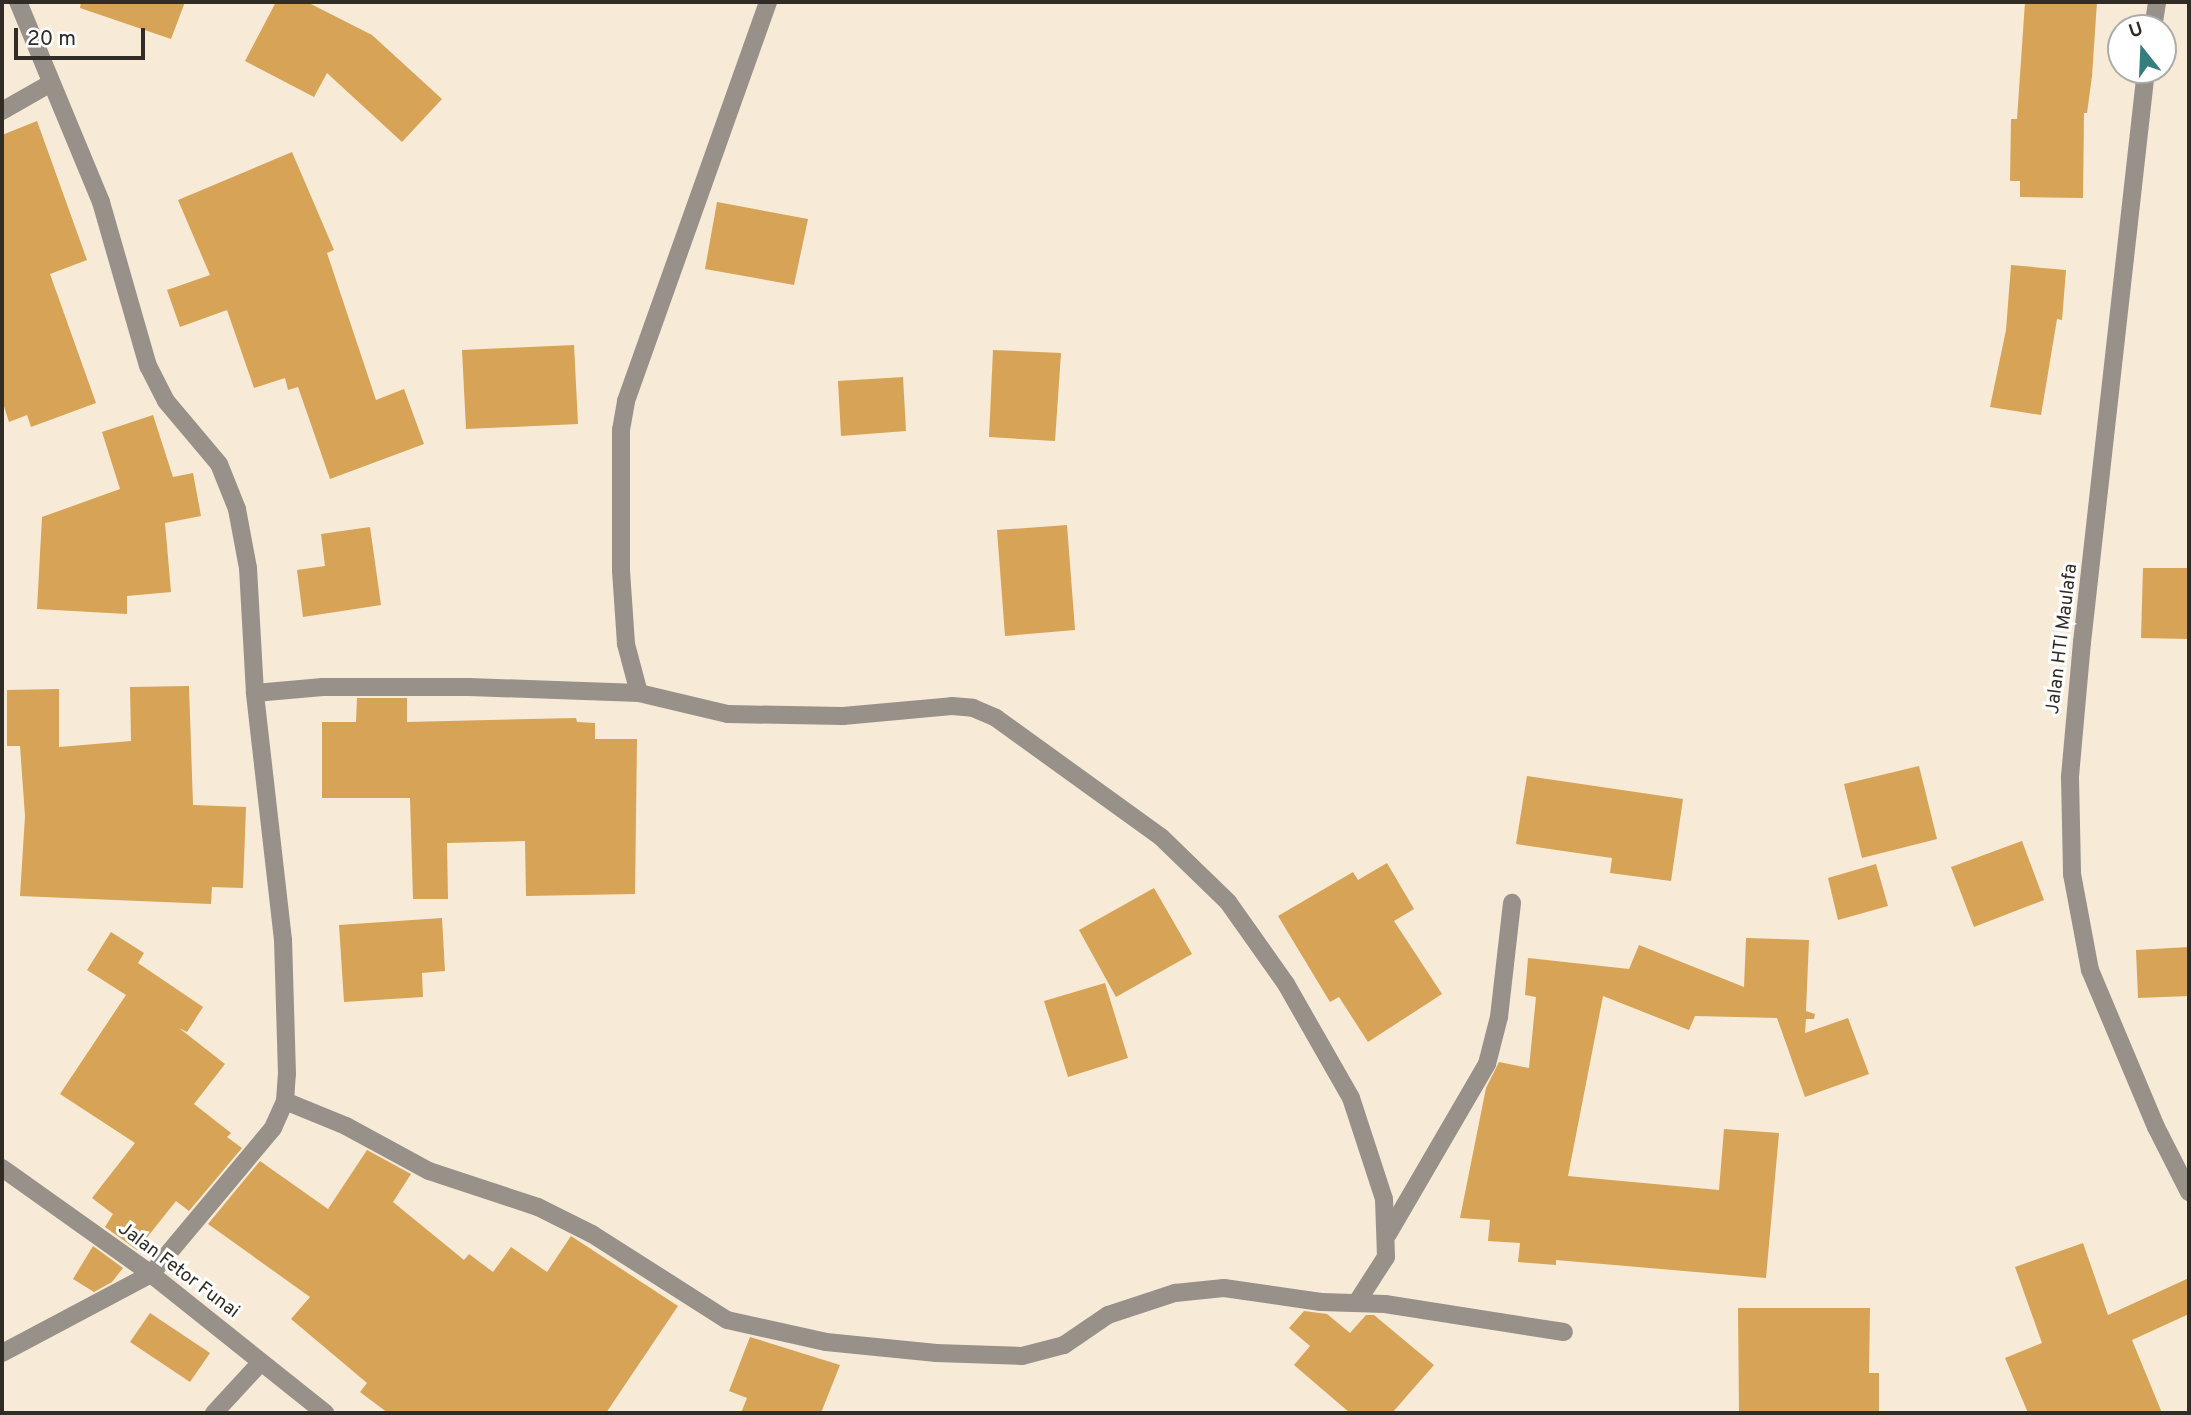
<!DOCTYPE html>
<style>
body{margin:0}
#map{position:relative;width:2191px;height:1415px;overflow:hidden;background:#f7ead7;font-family:Overpass,sans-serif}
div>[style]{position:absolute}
.building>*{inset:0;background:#d7a356}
.minor>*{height:18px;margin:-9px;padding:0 9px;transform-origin:9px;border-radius:9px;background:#97918a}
span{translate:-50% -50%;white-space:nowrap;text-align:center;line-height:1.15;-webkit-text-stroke:6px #fff;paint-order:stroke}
.street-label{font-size:19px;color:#312c25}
.frame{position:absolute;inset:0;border:4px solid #312c25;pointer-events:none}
.north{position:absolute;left:2107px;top:14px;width:70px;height:70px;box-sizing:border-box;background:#fff;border:2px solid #adaba8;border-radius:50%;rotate:342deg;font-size:19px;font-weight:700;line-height:28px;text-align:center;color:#312c25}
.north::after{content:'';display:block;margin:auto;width:24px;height:32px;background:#357e80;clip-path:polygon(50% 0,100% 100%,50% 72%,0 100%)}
.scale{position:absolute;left:14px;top:28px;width:131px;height:32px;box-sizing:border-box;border:4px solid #312c25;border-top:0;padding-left:9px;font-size:21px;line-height:24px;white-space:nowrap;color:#312c25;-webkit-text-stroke:5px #fff;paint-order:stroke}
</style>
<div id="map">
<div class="building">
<div style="clip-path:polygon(81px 2px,185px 2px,171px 39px,80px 8px)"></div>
<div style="clip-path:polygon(276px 2px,307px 2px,372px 35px,442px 99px,402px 142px,327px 73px,314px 97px,245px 61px)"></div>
<div style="clip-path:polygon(2025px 2px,2097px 2px,2092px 76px,2087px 113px,2084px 113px,2083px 198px,2020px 197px,2020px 181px,2010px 181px,2011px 119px,2017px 119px)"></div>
<div style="clip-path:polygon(37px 121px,87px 260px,50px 274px,96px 403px,31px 427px,27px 415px,9px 422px,2px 400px,2px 135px)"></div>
<div style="clip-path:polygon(292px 152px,334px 250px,327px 253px,376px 400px,404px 389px,424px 444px,330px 479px,298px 387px,288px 390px,285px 378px,254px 388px,227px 310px,180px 327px,167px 290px,210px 275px,178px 200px)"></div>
<div style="clip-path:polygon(717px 202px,808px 219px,794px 285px,705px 269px)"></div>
<div style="clip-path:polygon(2011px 265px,2066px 270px,2062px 320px,2057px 319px,2041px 415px,1990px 407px,2006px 330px)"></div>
<div style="clip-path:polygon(574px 345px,578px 424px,466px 429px,462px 350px)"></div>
<div style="clip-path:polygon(993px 350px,1061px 353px,1055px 441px,989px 437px)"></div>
<div style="clip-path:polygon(903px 377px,906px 431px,841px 436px,838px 381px)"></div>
<div style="clip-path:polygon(153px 415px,173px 477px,193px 473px,201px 516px,165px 523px,171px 592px,127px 596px,127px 614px,37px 609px,42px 517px,120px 489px,102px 432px)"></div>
<div style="clip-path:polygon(1067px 525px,1075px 630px,1005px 636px,997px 530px)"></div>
<div style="clip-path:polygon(370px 527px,381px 605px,303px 617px,297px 570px,325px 566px,321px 534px)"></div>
<div style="clip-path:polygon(2143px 568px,2189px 568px,2189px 639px,2141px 638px)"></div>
<div style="clip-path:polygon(189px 686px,193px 805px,246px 807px,243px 888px,212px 887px,211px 904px,20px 896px,25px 816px,20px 746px,7px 746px,7px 690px,59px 689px,59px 747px,131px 741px,130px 687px)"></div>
<div style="clip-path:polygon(357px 698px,407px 698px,407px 722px,576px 718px,577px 722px,595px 723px,595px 739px,637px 739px,635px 894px,526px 896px,525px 841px,447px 843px,448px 899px,413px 899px,410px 798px,322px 798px,322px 722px,356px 722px)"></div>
<div style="clip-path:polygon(1919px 766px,1937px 839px,1862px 858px,1844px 784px)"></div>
<div style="clip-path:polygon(1527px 776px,1683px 799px,1671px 881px,1610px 873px,1612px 858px,1516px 844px)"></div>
<div style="clip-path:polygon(2022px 841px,2044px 900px,1974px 927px,1951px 867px)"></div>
<div style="clip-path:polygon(1387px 863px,1414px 909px,1394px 921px,1442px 994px,1368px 1042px,1339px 997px,1330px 1002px,1278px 916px,1353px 872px,1358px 880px)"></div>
<div style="clip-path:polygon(1876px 864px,1888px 906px,1838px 920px,1828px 878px)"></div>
<div style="clip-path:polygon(1154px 888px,1192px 954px,1116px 997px,1079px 930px)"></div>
<div style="clip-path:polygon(442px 918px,445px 971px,422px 973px,423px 997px,344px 1002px,339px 925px)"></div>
<div style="clip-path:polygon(111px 932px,144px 953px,138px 963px,203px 1007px,187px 1032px,179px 1028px,225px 1064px,194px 1104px,231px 1133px,227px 1137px,242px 1148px,189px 1211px,176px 1201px,137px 1250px,105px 1227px,113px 1214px,92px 1198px,135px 1143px,60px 1094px,126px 995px,87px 970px)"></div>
<div style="clip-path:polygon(1746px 938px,1809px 940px,1806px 1011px,1815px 1014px,1814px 1019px,1806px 1019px,1805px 1033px,1848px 1018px,1869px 1074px,1805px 1097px,1777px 1018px,1695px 1016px,1689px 1030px,1603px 996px,1568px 1176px,1719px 1190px,1724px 1129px,1779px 1133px,1766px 1278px,1556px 1260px,1556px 1265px,1518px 1262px,1520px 1243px,1488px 1241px,1490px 1220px,1460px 1218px,1486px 1088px,1499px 1062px,1529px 1068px,1536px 997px,1525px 995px,1528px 958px,1629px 969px,1639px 945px,1744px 987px)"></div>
<div style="clip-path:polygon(2189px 947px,2189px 996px,2138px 998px,2136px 950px)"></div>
<div style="clip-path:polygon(1105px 983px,1128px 1058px,1068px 1077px,1044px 1001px)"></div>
<div style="clip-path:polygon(367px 1150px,411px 1174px,393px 1202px,464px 1260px,469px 1254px,493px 1272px,511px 1247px,547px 1272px,571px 1236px,678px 1306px,606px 1413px,388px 1413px,360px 1392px,367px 1383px,291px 1319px,310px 1297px,208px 1224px,260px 1161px,328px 1209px)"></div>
<div style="clip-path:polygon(2083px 1243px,2108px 1315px,2189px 1278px,2189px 1314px,2132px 1340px,2162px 1413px,2028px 1413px,2005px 1358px,2042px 1343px,2015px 1267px)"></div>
<div style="clip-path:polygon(93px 1246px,123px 1268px,112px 1282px,94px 1292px,73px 1279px)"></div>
<div style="clip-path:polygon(1738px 1308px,1870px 1308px,1869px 1373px,1879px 1373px,1879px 1413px,1739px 1413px)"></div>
<div style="clip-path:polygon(1304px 1311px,1327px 1314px,1350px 1333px,1366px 1315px,1374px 1315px,1434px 1365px,1392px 1413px,1350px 1413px,1294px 1365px,1310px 1346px,1289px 1328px)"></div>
<div style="clip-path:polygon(150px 1313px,210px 1353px,190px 1382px,130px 1342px)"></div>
<div style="clip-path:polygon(750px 1337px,840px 1365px,821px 1413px,741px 1413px,747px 1398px,729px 1391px)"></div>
</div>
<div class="minor">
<div style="left:2153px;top:28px;width:26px;rotate:-81deg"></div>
<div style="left:2146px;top:70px;width:576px;rotate:96.38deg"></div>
<div style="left:2082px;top:642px;width:136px;rotate:95.1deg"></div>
<div style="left:2070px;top:777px;width:97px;rotate:88.8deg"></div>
<div style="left:2072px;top:874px;width:98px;rotate:79.4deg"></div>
<div style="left:2090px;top:970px;width:170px;rotate:67.2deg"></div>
<div style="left:2156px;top:1127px;width:73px;rotate:63.1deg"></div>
<div style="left:2px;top:111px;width:56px;rotate:-29.7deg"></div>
<div style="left:255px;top:693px;width:68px;rotate:-5deg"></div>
<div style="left:323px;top:687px;width:146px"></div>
<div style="left:469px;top:687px;width:170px;rotate:2deg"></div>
<div style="left:639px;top:693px;width:91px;rotate:13.3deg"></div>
<div style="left:728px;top:714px;width:115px;rotate:1deg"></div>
<div style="left:843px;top:716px;width:109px;rotate:-5.2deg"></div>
<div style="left:952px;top:706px;width:21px;rotate:5deg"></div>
<div style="left:973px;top:708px;width:25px;rotate:23deg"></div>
<div style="left:996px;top:718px;width:203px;rotate:35.8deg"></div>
<div style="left:1161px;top:837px;width:93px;rotate:44.1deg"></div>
<div style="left:1228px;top:902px;width:100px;rotate:54.7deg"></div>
<div style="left:1286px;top:984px;width:131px;rotate:60.3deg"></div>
<div style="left:1351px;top:1098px;width:106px;rotate:71.9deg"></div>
<div style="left:1384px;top:1199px;width:58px;rotate:88deg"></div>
<div style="left:1386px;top:1257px;width:54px;rotate:122.8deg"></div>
<div style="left:639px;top:693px;width:51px;rotate:-104.9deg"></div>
<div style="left:626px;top:644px;width:74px;rotate:-93.9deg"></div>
<div style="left:621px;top:570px;width:140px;rotate:-90deg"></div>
<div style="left:621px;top:430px;width:29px;rotate:-80deg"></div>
<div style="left:626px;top:401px;width:424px;rotate:-70.4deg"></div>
<div style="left:285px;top:1101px;width:66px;rotate:22.3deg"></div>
<div style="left:346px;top:1126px;width:94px;rotate:28.5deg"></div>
<div style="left:429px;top:1171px;width:115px;rotate:18.3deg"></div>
<div style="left:538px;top:1207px;width:60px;rotate:26.6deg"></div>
<div style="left:592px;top:1234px;width:160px;rotate:32.5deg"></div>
<div style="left:727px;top:1320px;width:101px;rotate:12.5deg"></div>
<div style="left:826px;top:1342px;width:111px;rotate:5.7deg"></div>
<div style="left:936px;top:1353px;width:86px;rotate:2deg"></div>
<div style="left:1022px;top:1356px;width:43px;rotate:-14.7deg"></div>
<div style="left:1064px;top:1345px;width:53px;rotate:-34.3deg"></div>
<div style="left:1108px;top:1315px;width:71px;rotate:-18.2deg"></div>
<div style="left:1175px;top:1293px;width:49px;rotate:-5.8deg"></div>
<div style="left:1224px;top:1288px;width:98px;rotate:8.2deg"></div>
<div style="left:1321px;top:1302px;width:64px;rotate:1.8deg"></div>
<div style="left:1385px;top:1304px;width:181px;rotate:8.9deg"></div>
<div style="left:2px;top:1168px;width:183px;rotate:35.4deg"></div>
<div style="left:151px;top:1274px;width:223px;rotate:38.6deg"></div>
<div style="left:1388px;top:1234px;width:197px;rotate:-59.8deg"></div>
<div style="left:1487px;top:1064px;width:49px;rotate:-75.7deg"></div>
<div style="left:1499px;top:1017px;width:115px;rotate:-83.5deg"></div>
<div style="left:2px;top:1353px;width:169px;rotate:-27.9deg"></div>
<div style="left:151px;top:1274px;width:190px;rotate:-50.1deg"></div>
<div style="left:273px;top:1128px;width:30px;rotate:-66deg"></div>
<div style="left:285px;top:1101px;width:27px;rotate:-86deg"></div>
<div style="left:287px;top:1074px;width:134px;rotate:-91.7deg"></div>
<div style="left:283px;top:940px;width:249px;rotate:-96.5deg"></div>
<div style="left:255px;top:693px;width:125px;rotate:-93.2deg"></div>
<div style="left:248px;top:568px;width:60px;rotate:-100.6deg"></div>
<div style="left:237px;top:509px;width:48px;rotate:-111.8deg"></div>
<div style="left:219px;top:464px;width:82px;rotate:-130.1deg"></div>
<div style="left:166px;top:401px;width:39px;rotate:-117deg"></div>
<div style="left:148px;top:366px;width:171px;rotate:-106deg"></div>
<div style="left:101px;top:202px;width:217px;rotate:-112.5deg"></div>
<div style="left:214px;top:1413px;width:69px;rotate:-47.3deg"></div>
</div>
<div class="street-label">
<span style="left:2063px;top:639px;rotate:-83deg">Jalan HTI Maulafa</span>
<span style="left:178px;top:1271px;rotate:37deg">Jalan Fetor Funai</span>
</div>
<div class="frame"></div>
<div class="north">U</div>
<div class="scale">20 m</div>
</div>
